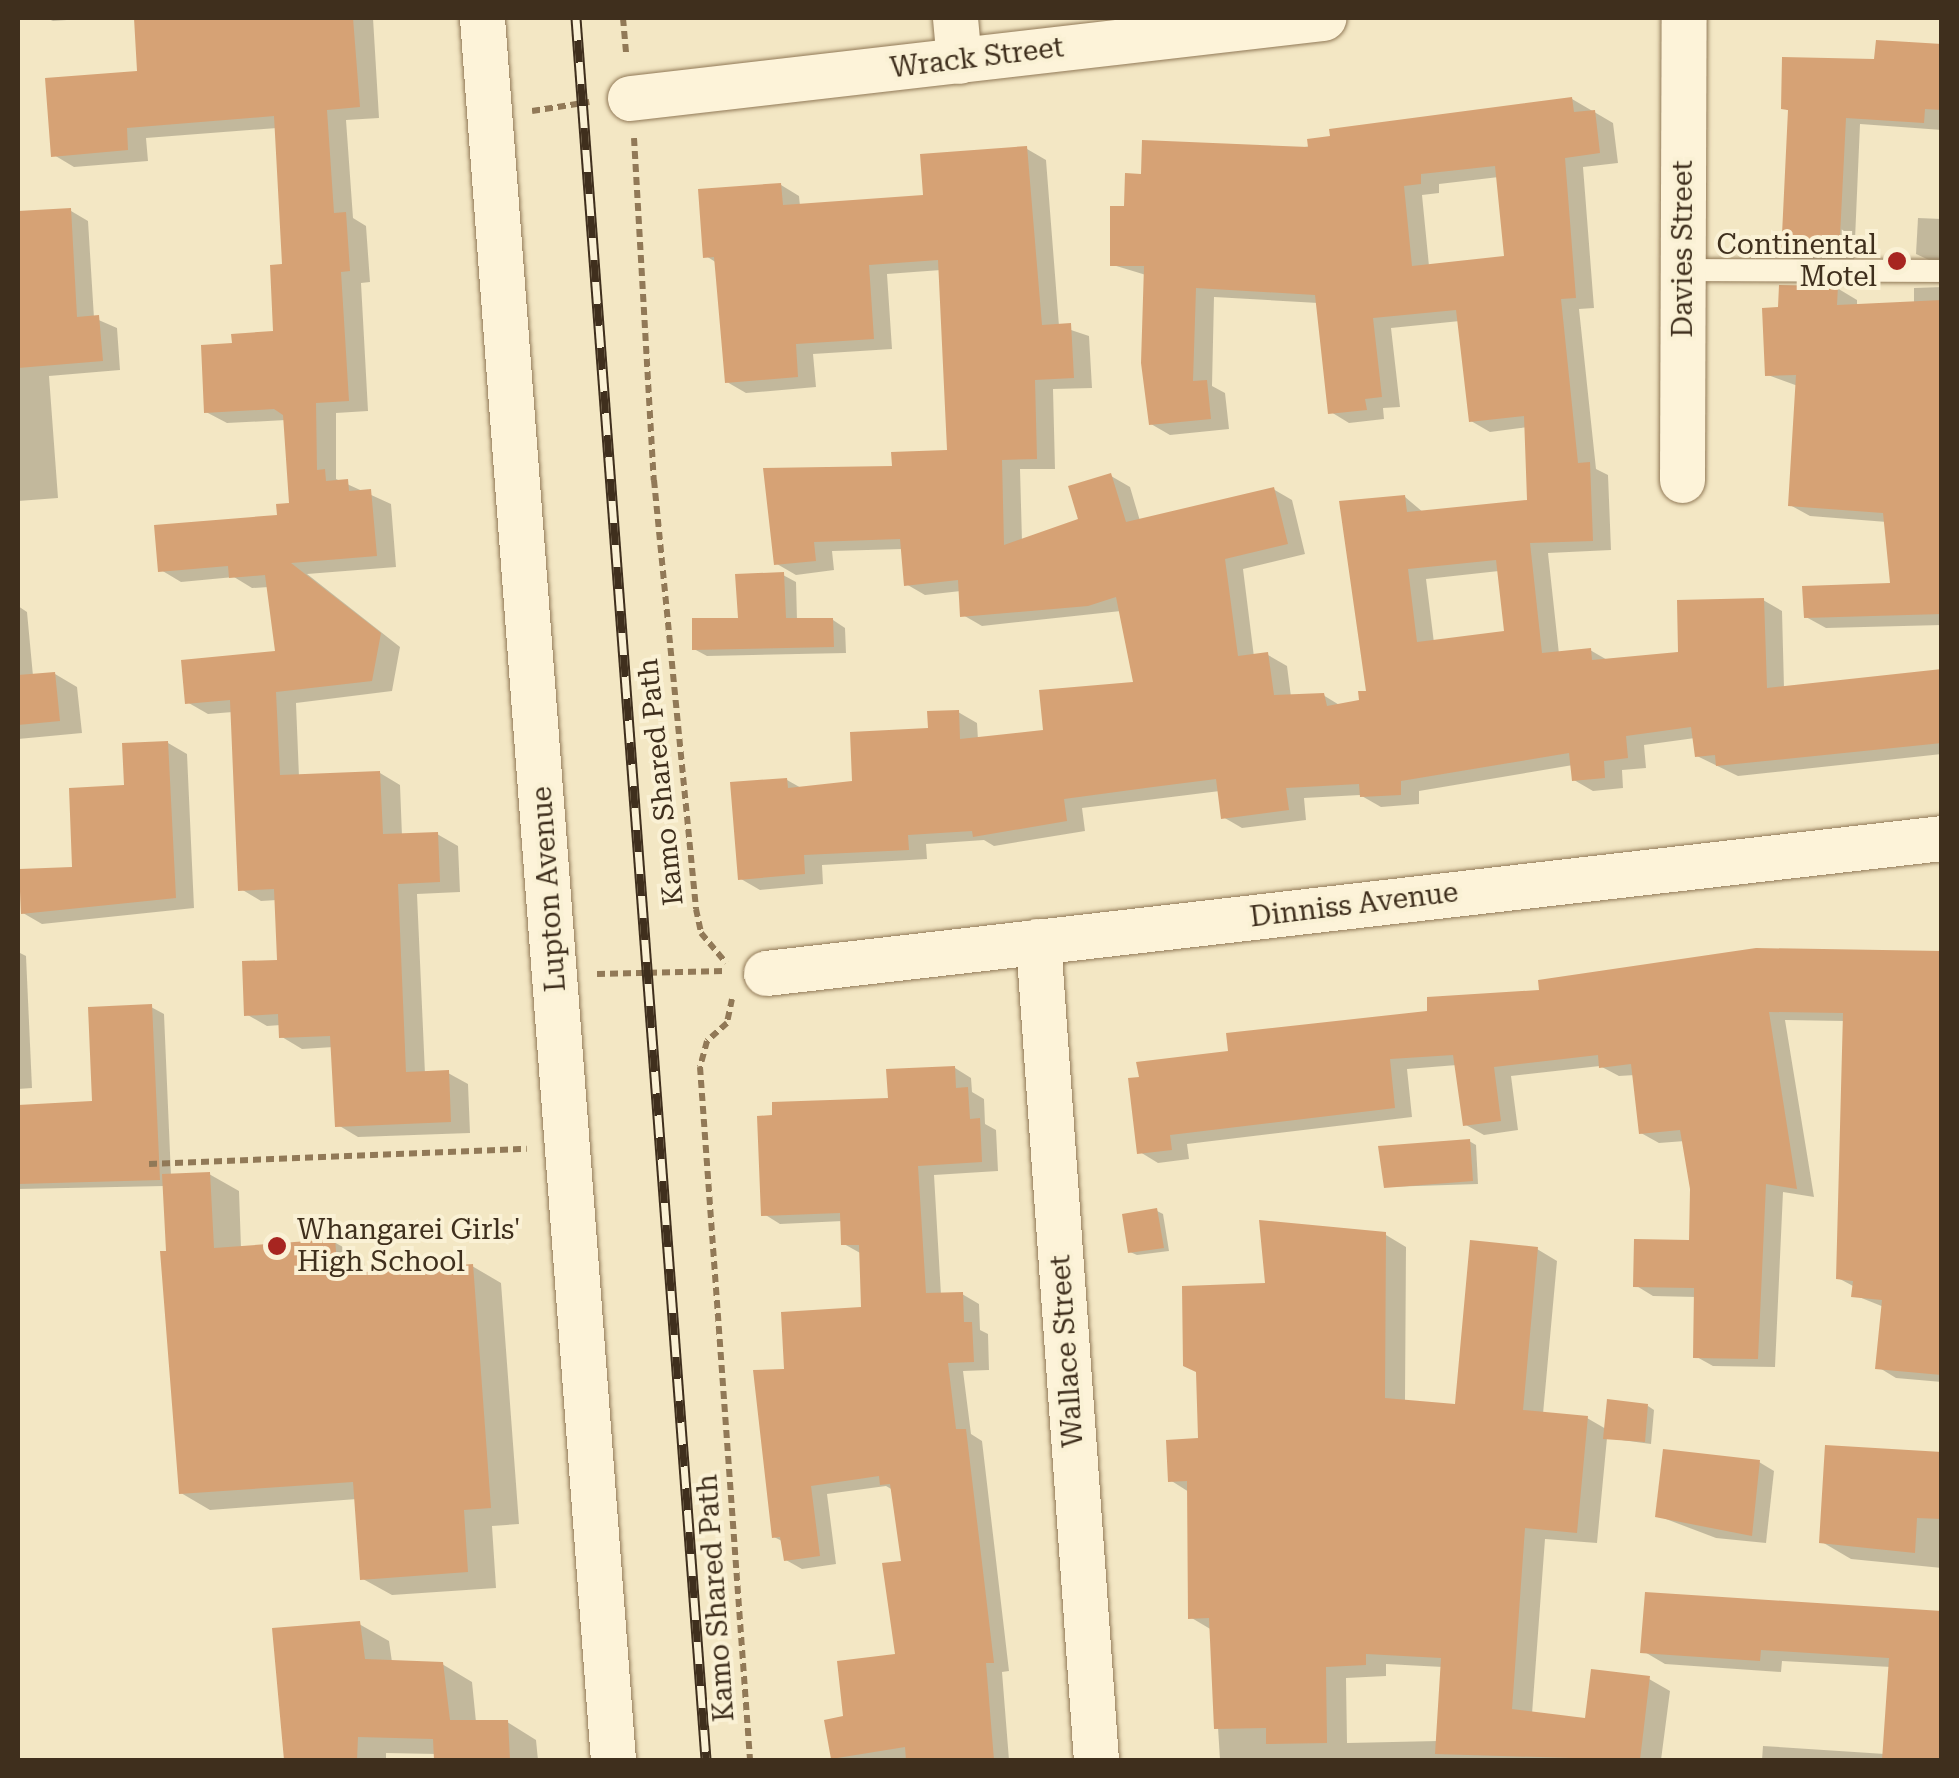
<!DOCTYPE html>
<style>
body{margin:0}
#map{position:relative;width:1959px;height:1778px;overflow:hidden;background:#f3e7c4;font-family:"Roboto Serif",serif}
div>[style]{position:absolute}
.shadow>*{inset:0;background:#0003}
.building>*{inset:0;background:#d6a275}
.path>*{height:6px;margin-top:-3px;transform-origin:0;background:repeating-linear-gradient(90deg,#917957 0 8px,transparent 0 13px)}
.roads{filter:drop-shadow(0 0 2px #917957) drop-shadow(0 0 2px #917957)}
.lane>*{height:22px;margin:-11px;padding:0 11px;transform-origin:11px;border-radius:11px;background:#fdf3d9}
.street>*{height:45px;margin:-22.5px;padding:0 22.5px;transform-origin:22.5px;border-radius:22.5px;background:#fdf3d9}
.rail>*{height:11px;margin-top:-5.5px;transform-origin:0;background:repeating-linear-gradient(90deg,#faf1d5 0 22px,#3f2f1d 0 44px);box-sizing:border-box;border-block:2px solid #3f2f1d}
.dots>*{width:28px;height:28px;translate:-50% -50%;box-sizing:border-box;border:5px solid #faf1d5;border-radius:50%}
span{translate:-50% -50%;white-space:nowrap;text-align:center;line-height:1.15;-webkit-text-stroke:8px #faf1d5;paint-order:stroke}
.street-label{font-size:28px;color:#3f2f1d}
.poi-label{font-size:28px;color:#3f2f1d}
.right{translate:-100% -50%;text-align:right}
.left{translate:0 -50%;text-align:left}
.frame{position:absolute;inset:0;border:20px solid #3f2f1d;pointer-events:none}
</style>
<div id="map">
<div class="shadow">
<div style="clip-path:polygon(46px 18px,95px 18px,53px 21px)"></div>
<div style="clip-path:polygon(135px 18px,373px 18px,379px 118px,346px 120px,353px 218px,366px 226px,370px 282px,361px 283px,368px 411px,336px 413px,336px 479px,391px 504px,396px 567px,307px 574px,400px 647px,392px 691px,296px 703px,299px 777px,380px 773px,400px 785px,402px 836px,437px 834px,458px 846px,460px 892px,417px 894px,425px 1074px,448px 1073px,468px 1084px,470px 1133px,358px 1137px,338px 1125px,334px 1047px,302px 1049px,282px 1037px,281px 1025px,267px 1026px,246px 1014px,279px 962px,277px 900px,261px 901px,241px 889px,233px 712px,208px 714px,187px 702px,278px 653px,269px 587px,252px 588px,234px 577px,181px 582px,161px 570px,280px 517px,292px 505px,286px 420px,227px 423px,206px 412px,235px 345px,276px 334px,285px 266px,277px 128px,146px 138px,148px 161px,74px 167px,54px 155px,140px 74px)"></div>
<div style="clip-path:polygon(1942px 46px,1942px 130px,1860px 124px,1854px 263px,1798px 262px,1783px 254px,1791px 112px,1784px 108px,1877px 62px)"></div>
<div style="clip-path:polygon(evenodd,1572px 99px,1613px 123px,1618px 163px,1583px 167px,1594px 308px,1579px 309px,1596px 469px,1608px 475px,1611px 550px,1548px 553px,1559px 654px,1590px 650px,1609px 661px,1681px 655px,1763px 600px,1782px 611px,1784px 688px,1942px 671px,1942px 754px,1738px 776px,1697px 756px,1695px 738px,1644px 745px,1646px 768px,1622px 770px,1623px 788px,1593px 791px,1574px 780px,1573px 765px,1419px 791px,1419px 804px,1381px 807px,1360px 795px,1304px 798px,1306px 820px,1242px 828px,1223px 817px,1220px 791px,1082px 808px,1085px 831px,994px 846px,984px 840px,926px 844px,927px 859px,822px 865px,823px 884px,760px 890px,741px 879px,787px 780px,803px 789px,855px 784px,958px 712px,977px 723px,978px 740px,1046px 732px,1136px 684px,1121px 611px,982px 626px,963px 615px,961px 591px,925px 595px,906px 584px,903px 549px,832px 551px,834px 570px,796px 575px,777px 564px,950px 452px,941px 270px,887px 274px,892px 349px,813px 354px,816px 387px,746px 393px,727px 382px,717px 263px,706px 256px,781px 185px,799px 196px,800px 206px,926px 197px,1027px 149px,1046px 160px,1059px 326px,1089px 336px,1092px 388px,1053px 389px,1055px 469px,1020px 469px,1022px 541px,1081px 520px,1111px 476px,1130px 487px,1140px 521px,1273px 489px,1292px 500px,1305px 554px,1243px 569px,1254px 657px,1268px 655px,1287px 666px,1291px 697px,1323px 695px,1341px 706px,1362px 702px,1369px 693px,1405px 497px,1424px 513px,1530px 502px,1527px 427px,1490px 432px,1471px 421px,1460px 321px,1391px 328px,1400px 407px,1383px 408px,1384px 419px,1349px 423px,1331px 412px,1318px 303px,1214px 297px,1212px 386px,1225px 393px,1229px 429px,1170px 435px,1151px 424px,1146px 275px,1113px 265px,1127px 208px,1143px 176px,1572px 99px,1499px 177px,1507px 258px,1429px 266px,1422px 195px,1439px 193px,1439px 184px,1499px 177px,1572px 99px,1499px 571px,1507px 634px,1434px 643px,1426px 579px,1499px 571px)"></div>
<div style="clip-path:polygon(71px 211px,88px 221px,94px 318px,117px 328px,120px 370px,49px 376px,58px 498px,18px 501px,18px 213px)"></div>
<div style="clip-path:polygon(1918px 218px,1942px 219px,1942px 266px,1916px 254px)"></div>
<div style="clip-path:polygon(1942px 287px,1942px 625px,1826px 628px,1806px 617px,1892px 586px,1887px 522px,1810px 516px,1790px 505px,1798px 386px,1768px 375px,1780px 310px,1837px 288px,1857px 300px,1857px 306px,1914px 304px,1914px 288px)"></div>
<div style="clip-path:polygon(783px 575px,796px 582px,797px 620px,833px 620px,845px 628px,846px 653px,707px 656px,694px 649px,741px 621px)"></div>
<div style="clip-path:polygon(18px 606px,27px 612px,33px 676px,55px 674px,77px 687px,82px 733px,18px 739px)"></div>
<div style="clip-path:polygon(168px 743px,187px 754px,194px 908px,42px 924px,23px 913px,75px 869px,126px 788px)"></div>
<div style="clip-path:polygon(18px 952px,26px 956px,32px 1088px,18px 1089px)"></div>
<div style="clip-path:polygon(1942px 953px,1942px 1382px,1896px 1378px,1878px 1367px,1884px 1307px,1854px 1295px,1855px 1287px,1838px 1278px,1845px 1021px,1785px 1020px,1814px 1197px,1783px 1192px,1775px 1367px,1713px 1366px,1695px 1356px,1696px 1297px,1653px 1296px,1635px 1285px,1691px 1243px,1692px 1188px,1685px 1141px,1659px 1143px,1641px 1133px,1635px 1075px,1619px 1076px,1600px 1066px,1511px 1076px,1518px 1130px,1484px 1135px,1466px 1125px,1457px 1065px,1407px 1069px,1412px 1117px,1187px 1144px,1189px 1159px,1158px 1163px,1140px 1152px,1231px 1053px,1541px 992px)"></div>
<div style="clip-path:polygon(151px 1007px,164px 1014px,171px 1176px,209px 1174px,239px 1191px,241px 1248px,334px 1242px,364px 1259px,365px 1274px,472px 1266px,501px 1283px,519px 1524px,492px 1526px,496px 1588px,392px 1595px,363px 1579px,357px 1499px,210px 1510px,181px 1493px,165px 1186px,18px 1189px,18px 1108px,95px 1104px)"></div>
<div style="clip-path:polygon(955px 1068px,971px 1078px,972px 1092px,984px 1099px,985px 1124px,996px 1130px,998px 1171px,934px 1175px,941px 1295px,962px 1294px,979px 1304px,980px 1330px,988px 1334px,989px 1370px,963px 1371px,971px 1434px,982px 1441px,1009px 1671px,1002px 1672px,1009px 1760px,833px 1760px,827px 1722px,846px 1718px,897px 1656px,904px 1563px,893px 1490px,886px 1486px,827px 1494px,836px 1564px,802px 1569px,786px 1560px,784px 1542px,774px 1537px,787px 1372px,863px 1310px,862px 1254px,844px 1244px,843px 1221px,780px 1224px,764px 1214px,890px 1100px)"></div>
<div style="clip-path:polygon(1469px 1141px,1476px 1145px,1478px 1184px,1386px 1187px)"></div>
<div style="clip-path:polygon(1157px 1211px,1163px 1214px,1169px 1251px,1137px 1255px,1130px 1252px)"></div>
<div style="clip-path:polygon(evenodd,1386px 1235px,1406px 1247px,1405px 1402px,1457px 1407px,1537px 1249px,1557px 1261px,1543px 1414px,1587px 1418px,1606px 1429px,1648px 1406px,1654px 1410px,1651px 1444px,1607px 1438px,1597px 1543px,1545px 1539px,1532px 1714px,1588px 1721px,1649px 1679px,1670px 1691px,1661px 1760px,1220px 1760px,1212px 1630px,1190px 1617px,1189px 1492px,1170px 1480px,1201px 1441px,1268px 1285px,1386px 1235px,1386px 1664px,1443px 1667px,1438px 1741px,1347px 1743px,1346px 1678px,1386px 1676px,1386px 1664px)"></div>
<div style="clip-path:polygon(1942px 1455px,1942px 1568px,1851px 1559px,1822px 1542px)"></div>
<div style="clip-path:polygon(1759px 1462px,1774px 1471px,1766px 1543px,1716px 1538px,1658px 1516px)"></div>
<div style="clip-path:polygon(1942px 1613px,1942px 1760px,1762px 1760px,1763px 1746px,1885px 1754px,1891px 1667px,1782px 1661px,1781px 1672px,1665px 1664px,1643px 1651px)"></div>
<div style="clip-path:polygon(359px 1624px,389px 1641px,392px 1662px,442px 1664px,472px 1682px,476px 1722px,507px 1722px,536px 1740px,538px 1760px,436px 1760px,436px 1754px,386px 1753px,386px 1760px,287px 1760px,275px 1630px)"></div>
</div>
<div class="building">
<div style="clip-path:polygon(134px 18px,353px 18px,360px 107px,327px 110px,334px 213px,346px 212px,350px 271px,341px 272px,349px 401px,316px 403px,317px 470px,325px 469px,326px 481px,348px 479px,349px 491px,371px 489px,377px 556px,291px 563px,381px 633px,372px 681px,276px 692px,280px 775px,380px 771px,383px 834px,438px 832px,440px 882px,398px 884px,406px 1072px,449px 1070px,451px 1122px,335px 1127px,330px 1036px,279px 1038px,278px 1014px,244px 1016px,242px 961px,277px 960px,274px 889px,238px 891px,230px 700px,185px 704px,181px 660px,275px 651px,265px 575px,229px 578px,228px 566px,158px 572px,154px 525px,277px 515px,276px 504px,289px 503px,283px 415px,274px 409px,204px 413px,201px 345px,232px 343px,231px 334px,273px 331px,270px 265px,282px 264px,274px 116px,127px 128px,128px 150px,51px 157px,45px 78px,137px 71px)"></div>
<div style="clip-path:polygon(1876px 40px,1942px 44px,1942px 110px,1925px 109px,1924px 123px,1846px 118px,1839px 256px,1781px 255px,1788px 110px,1781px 109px,1782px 57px,1874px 59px)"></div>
<div style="clip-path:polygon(evenodd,1572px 97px,1574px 112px,1595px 110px,1600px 153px,1565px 158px,1576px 298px,1561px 299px,1578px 463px,1590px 462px,1593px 541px,1530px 543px,1542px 653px,1591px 648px,1592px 660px,1678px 652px,1677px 600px,1764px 598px,1767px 688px,1942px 669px,1942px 743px,1716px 766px,1715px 755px,1695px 757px,1691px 727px,1626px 736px,1628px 758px,1604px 761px,1605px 778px,1572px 781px,1569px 753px,1401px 781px,1401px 795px,1360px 797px,1359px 784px,1286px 788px,1289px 810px,1221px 819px,1216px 779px,1153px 787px,1064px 799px,1067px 821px,973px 837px,972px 831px,908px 835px,909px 850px,804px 855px,805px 874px,738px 880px,730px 782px,787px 778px,788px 788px,852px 781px,850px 732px,928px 728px,927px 711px,959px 710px,960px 739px,1043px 730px,1039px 690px,1133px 682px,1116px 597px,1088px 606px,960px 617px,958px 580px,904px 586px,900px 539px,814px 542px,816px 561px,774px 565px,763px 468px,892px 466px,891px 452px,947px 450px,938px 260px,869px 265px,874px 339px,796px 344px,798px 377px,725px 383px,714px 257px,703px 258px,698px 189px,781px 183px,783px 205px,923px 195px,920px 154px,1027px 146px,1042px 325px,1071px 323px,1074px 378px,1035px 380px,1037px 459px,1002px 460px,1004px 545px,1078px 519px,1068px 486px,1111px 473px,1126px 522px,1274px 487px,1288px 544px,1225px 559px,1238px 656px,1268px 652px,1274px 695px,1324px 693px,1327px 706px,1359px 700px,1358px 691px,1366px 691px,1339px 501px,1405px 495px,1407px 512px,1527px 500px,1524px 416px,1469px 422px,1456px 310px,1373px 318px,1382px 397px,1365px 399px,1367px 410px,1328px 414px,1315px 295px,1196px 288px,1193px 381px,1207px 380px,1211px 419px,1149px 425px,1141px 363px,1144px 266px,1110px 266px,1110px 206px,1124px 206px,1125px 173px,1141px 174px,1142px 140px,1308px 147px,1307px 139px,1330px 136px,1329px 129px,1572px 97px,1495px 166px,1504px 256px,1412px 266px,1404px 186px,1421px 184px,1421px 174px,1495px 166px,1572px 97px,1496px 560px,1504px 631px,1417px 642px,1408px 569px,1496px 560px)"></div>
<div style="clip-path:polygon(71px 208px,77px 317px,99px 315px,103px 361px,18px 368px,18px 211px)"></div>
<div style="clip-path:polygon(1779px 285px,1838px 286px,1837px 305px,1942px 300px,1942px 614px,1804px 618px,1802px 586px,1890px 583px,1883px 513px,1788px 506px,1796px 375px,1765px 376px,1762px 308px,1778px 307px)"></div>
<div style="clip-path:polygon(784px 572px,786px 618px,833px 618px,834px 647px,692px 650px,692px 618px,738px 618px,735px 574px)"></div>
<div style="clip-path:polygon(55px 672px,60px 721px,18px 725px,18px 675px)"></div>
<div style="clip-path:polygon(168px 741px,176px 898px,21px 914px,19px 869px,72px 867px,69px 788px,124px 785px,122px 743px)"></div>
<div style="clip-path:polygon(1756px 948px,1942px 951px,1942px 1375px,1875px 1369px,1882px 1300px,1851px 1297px,1853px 1281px,1836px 1279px,1843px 1013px,1769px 1012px,1797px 1189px,1766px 1184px,1758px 1359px,1693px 1358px,1694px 1288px,1633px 1287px,1634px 1239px,1689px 1240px,1690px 1189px,1680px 1130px,1639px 1134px,1631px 1064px,1599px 1068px,1598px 1055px,1494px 1067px,1501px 1121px,1463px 1126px,1453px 1055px,1390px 1059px,1395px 1108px,1170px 1135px,1172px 1150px,1137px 1154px,1128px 1078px,1139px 1077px,1136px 1062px,1228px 1051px,1226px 1033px,1427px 1011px,1427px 997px,1539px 990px,1538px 980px)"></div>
<div style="clip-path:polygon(152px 1004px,160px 1180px,18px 1184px,18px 1105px,92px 1101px,88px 1007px)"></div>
<div style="clip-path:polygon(955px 1066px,956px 1088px,968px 1087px,970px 1119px,980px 1118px,982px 1162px,918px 1166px,926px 1293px,963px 1292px,964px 1322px,972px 1322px,974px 1362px,948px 1363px,956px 1429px,966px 1429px,994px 1663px,986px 1663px,994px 1760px,906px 1760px,905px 1747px,831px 1759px,824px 1720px,843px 1716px,837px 1661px,895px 1654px,882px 1563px,901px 1561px,890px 1484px,880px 1485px,879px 1476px,811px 1486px,820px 1556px,784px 1561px,780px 1537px,772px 1538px,753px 1370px,784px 1369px,781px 1312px,861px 1307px,859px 1245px,841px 1245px,840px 1213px,761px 1216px,757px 1116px,772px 1115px,772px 1102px,888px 1098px,886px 1069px)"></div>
<div style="clip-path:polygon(1470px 1139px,1473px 1181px,1384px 1188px,1378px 1146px)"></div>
<div style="clip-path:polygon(210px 1172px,214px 1248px,335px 1239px,338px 1274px,473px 1264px,491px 1508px,464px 1510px,468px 1572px,360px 1580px,353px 1482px,179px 1494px,160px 1251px,166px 1251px,162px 1174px)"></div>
<div style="clip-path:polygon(1157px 1208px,1164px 1248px,1128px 1253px,1122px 1214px)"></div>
<div style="clip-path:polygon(1259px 1220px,1386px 1232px,1385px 1398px,1455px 1404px,1470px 1240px,1538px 1247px,1523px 1410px,1588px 1416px,1577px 1533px,1525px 1528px,1512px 1709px,1585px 1718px,1591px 1669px,1650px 1676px,1640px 1760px,1435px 1754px,1441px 1658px,1366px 1654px,1366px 1665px,1326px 1667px,1327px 1743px,1266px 1744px,1266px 1728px,1214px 1729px,1209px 1618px,1188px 1619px,1187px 1481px,1168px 1482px,1166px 1440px,1198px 1438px,1196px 1372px,1183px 1366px,1182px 1286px,1265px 1283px)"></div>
<div style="clip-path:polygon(1607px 1399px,1648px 1404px,1645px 1442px,1603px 1439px)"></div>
<div style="clip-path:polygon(1825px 1445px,1942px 1452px,1942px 1519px,1917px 1518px,1915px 1553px,1819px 1543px)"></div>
<div style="clip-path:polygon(1663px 1449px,1760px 1460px,1752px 1536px,1655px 1517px)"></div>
<div style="clip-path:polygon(1645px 1592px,1942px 1611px,1942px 1760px,1882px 1760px,1889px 1658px,1761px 1650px,1760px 1661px,1640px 1653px)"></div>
<div style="clip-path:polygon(360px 1621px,365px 1659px,443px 1662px,450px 1720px,508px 1720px,510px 1760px,434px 1760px,433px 1739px,358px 1737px,357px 1760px,284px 1760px,272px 1628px)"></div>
</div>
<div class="path">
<div style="left:623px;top:18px;width:38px;rotate:85deg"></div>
<div style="left:532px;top:111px;width:58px;rotate:-9deg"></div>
<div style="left:634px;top:138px;width:343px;rotate:86.7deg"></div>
<div style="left:654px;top:480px;width:431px;rotate:84.4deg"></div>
<div style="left:696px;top:909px;width:25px;rotate:78deg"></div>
<div style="left:701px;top:933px;width:39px;rotate:50deg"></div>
<div style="left:597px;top:974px;width:127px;rotate:-1.4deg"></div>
<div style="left:732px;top:999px;width:25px;rotate:102deg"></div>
<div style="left:727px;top:1023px;width:27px;rotate:138deg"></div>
<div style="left:707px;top:1041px;width:27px;rotate:105deg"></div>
<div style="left:700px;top:1067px;width:695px;rotate:85.87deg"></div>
<div style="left:149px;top:1164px;width:378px;rotate:-2.3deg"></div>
</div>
<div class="roads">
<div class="lane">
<div style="left:1684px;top:270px;width:258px;rotate:0.2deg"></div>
</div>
<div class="street">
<div style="left:482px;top:18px;width:1747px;rotate:85.7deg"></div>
<div style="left:955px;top:18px;width:43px;rotate:84.7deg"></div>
<div style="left:630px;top:98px;width:698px;rotate:-6.59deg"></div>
<div style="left:1682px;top:480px;width:462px;rotate:-89.8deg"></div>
<div style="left:1038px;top:941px;width:821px;rotate:85.95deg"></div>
<div style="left:766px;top:973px;width:1184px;rotate:-6.55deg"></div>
</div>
</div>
<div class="rail">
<div style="left:576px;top:18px;width:1747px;rotate:85.73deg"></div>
</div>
<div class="dots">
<div style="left:1897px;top:261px;background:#a72520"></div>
<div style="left:277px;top:1246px;background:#a72520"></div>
</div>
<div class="street-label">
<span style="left:977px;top:58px;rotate:-7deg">Wrack Street</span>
<span style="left:1683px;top:249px;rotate:-90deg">Davies Street</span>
<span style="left:661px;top:782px;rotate:-96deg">Kamo Shared Path</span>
<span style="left:549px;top:889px;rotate:-94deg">Lupton Avenue</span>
<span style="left:1354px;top:905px;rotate:-7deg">Dinniss Avenue</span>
<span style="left:1067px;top:1351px;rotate:-94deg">Wallace Street</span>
<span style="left:716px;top:1598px;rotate:-94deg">Kamo Shared Path</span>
</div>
<div class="poi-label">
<span class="right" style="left:1877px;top:261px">Continental<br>Motel</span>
<span class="left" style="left:297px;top:1246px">Whangarei Girls'<br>High School</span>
</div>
<div class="frame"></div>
</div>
